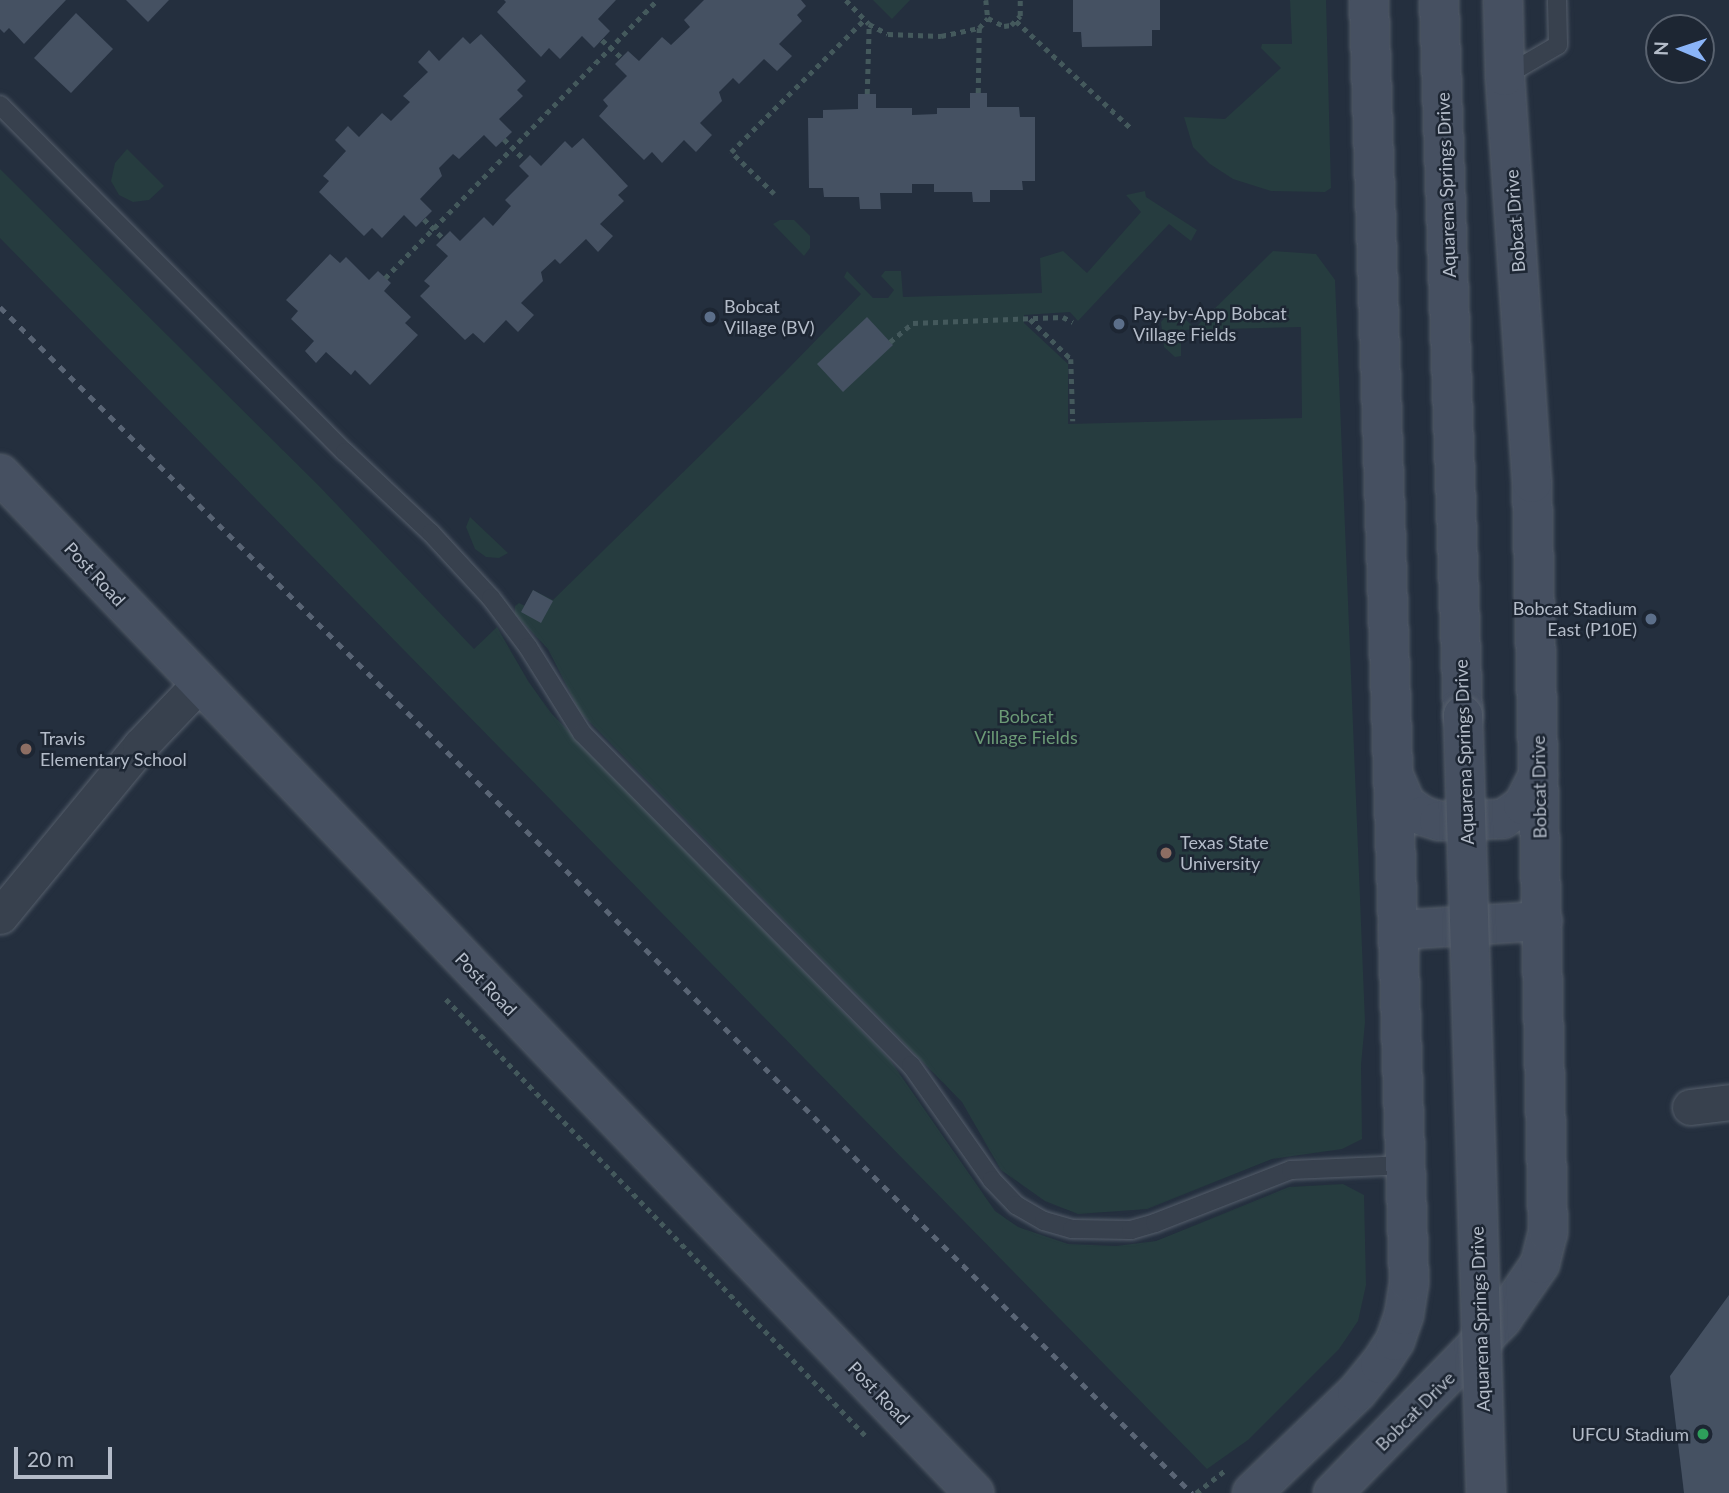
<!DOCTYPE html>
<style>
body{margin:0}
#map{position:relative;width:1729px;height:1493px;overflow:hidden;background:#242f3e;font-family:Lato,sans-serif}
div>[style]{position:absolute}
.green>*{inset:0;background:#263c3f}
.building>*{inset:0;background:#455162}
.path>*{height:4.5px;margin-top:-2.25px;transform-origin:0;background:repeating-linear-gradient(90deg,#44595c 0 5px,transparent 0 10px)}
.roads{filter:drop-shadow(0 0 2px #565f6c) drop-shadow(0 0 2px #565f6c)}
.lane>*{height:18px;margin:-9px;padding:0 9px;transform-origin:9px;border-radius:9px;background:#38414e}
.street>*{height:35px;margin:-17.5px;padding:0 17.5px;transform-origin:17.5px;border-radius:17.5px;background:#38414e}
.secondary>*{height:38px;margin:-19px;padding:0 19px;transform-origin:19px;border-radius:19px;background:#465061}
.rail>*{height:5px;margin-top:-2.5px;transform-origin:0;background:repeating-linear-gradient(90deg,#5a6575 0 7px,transparent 0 14px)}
.bridges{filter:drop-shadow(0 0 2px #565f6c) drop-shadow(0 0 2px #565f6c)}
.secondary-bridge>*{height:38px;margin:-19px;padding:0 19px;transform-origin:19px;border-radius:19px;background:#465061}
.dots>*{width:19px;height:19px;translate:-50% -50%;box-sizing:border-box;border:4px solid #1d2633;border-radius:50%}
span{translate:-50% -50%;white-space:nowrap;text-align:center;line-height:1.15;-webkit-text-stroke:5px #1d2633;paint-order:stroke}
.street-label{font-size:18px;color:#b4bcc9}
.poi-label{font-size:18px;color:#b4bcc9}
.left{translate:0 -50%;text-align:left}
.right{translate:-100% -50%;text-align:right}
.park-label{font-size:18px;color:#6b9a76}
.north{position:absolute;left:1645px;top:14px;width:70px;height:70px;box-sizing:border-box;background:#1d2633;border:2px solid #59626f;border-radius:50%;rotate:272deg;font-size:19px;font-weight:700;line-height:28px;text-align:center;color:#b4bcc9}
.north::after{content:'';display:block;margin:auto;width:24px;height:32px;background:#8ab4f8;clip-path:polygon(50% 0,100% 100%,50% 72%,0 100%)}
.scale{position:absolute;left:14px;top:1447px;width:98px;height:32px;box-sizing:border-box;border:4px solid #b4bcc9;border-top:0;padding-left:9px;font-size:21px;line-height:24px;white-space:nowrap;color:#b4bcc9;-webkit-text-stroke:5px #1d2633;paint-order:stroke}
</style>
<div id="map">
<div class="green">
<div style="clip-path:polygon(873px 0,910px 0,892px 19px)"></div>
<div style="clip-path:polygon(1290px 0,1326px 0,1331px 188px,1325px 192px,1271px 191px,1233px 179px,1210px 164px,1193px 147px,1184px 117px,1225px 119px,1281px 68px,1261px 48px,1262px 44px,1292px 44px)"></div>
<div style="clip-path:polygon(127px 149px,164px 186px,149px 200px,133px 202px,119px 195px,111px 181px,115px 163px)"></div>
<div style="clip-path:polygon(0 169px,320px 487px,474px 649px,497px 627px,528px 681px,551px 713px,890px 1060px,995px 1211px,1018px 1227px,1068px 1244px,1116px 1246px,1156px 1241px,1289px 1187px,1343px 1184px,1364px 1195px,1366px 1285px,1358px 1321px,1339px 1349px,1248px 1440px,1207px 1469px,0 238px)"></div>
<div style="clip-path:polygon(1145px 191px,1146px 197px,1197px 230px,1191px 241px,1169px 224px,1078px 321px,1070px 312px,1024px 315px,1024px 323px,1068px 364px,1068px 424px,1302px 418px,1301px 327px,1181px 330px,1181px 356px,1175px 357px,1164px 347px,1161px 322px,1168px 314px,1178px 313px,1195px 328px,1273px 251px,1316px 254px,1335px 280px,1365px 1022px,1361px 1065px,1362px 1139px,1342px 1149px,1272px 1159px,1147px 1209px,1078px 1214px,1045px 1201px,1001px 1170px,962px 1102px,580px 712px,548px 649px,515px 614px,515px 606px,519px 603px,525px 606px,533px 590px,553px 600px,784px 373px,861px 294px,844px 277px,847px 271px,873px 298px,888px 298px,894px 290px,881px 276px,885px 271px,901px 271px,903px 297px,1042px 293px,1040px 258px,1063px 251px,1087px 273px,1141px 212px,1126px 195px)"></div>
<div style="clip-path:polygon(780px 220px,794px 220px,810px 236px,810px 248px,804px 256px,773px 224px)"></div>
<div style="clip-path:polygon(470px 517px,508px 553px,499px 558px,486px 557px,475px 549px,466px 527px)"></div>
</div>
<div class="building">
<div style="clip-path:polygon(0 0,66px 0,24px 44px,9px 28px,4px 33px,0 29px)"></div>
<div style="clip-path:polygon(126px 0,169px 0,148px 22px)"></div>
<div style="clip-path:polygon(504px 0,616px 0,598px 19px,610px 31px,594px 48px,582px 36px,560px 59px,549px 48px,541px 57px,497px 12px,506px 2px)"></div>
<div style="clip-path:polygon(704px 0,801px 0,806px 6px,797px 15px,802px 21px,779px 44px,792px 56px,777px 71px,764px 59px,739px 84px,733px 78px,719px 92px,722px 101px,700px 123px,712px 135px,696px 152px,684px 140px,662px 163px,652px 152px,644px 160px,599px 116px,608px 106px,603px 100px,627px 76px,615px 64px,628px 51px,639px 61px,662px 37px,671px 45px,690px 27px,684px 20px)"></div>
<div style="clip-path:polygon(1073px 0,1160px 0,1160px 30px,1152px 30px,1152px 46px,1082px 47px,1081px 32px,1073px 32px)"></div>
<div style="clip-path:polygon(76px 13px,113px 49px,71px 93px,34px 58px)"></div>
<div style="clip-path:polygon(481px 34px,526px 81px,517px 90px,523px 96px,499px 119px,512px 132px,496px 147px,484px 135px,459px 159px,453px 154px,439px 168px,442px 176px,420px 199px,432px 211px,416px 227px,404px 215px,382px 238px,372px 228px,364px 236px,319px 192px,329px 181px,323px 176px,346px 151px,335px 140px,348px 126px,359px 137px,382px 113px,391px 121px,410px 102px,403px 96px,428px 72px,418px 62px,429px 50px,439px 61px,463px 37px,470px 44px)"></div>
<div style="clip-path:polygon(970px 93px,987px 93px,987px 107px,1019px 107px,1020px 117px,1035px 117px,1035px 181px,1022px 181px,1023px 190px,990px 190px,990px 202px,973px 202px,972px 192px,934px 192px,934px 184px,912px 184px,912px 193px,880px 193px,881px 209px,860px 209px,859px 197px,824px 197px,823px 188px,809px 188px,808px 118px,823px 118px,823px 110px,858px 109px,858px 94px,876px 94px,876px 108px,912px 108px,912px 115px,937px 114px,937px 108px,970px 108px)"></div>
<div style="clip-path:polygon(583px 138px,628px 186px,618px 195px,624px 201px,600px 224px,613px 236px,598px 252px,586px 239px,560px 264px,555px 259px,541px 272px,543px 281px,521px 303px,534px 315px,518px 332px,506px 320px,484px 343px,473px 333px,465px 340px,420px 296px,430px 286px,424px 281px,448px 256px,436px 245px,450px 231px,460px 241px,484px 217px,493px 226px,511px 206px,505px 200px,529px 176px,519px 166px,530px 155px,541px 166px,565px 141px,572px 148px)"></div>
<div style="clip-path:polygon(330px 254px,340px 263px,346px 257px,369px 280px,378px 271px,391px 283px,384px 291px,411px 317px,405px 323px,418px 335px,370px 385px,355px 370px,351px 375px,326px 352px,316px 363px,305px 351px,314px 341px,291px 319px,298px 311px,286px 300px)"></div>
<div style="clip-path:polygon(867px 317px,893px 345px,843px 392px,817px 364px)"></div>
<div style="clip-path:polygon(533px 590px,553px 601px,541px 623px,521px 612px)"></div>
<div style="clip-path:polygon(1729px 1295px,1729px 1493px,1684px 1493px,1670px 1376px)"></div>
</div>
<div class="path">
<div style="left:846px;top:0;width:33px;rotate:46deg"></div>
<div style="left:869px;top:24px;width:21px;rotate:28deg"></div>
<div style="left:888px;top:34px;width:53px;rotate:2.2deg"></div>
<div style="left:941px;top:36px;width:39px;rotate:-12deg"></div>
<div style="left:986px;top:0;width:18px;rotate:84deg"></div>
<div style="left:988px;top:18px;width:18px;rotate:27deg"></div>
<div style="left:1004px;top:26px;width:7px;rotate:-8deg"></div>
<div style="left:1011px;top:25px;width:13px;rotate:-45deg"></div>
<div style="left:1020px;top:16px;width:16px;rotate:-90deg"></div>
<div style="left:1016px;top:21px;width:158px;rotate:43deg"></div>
<div style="left:602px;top:40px;width:25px;rotate:42deg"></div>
<div style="left:978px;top:93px;width:65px;rotate:-89.1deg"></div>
<div style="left:979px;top:28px;width:13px;rotate:-48deg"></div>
<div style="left:867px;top:94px;width:70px;rotate:-88.4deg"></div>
<div style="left:504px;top:139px;width:30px;rotate:45deg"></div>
<div style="left:774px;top:194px;width:60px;rotate:-135.7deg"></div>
<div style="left:731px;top:152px;width:189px;rotate:-44.8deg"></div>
<div style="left:424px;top:219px;width:27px;rotate:45deg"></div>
<div style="left:385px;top:278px;width:389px;rotate:-45.6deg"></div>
<div style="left:1030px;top:319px;width:57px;rotate:44.3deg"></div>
<div style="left:1071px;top:359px;width:62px;rotate:88.2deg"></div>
<div style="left:890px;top:342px;width:30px;rotate:-40deg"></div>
<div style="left:913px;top:323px;width:150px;rotate:-2.3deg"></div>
<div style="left:1063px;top:317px;width:11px;rotate:27deg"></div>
<div style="left:446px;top:999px;width:605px;rotate:46.14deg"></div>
<div style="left:1196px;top:1493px;width:37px;rotate:-38deg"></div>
</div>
<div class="roads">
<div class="lane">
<div style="left:1505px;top:76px;width:61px;rotate:-30.3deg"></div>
<div style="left:1558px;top:45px;width:45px;rotate:-91.3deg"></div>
<div style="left:0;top:105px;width:489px;rotate:45.2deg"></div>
<div style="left:345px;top:452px;width:118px;rotate:43.3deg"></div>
<div style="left:431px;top:533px;width:88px;rotate:47.3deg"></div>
<div style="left:491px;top:598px;width:61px;rotate:52.9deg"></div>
<div style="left:528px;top:647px;width:102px;rotate:57.9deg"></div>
<div style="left:582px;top:733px;width:467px;rotate:45.3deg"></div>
<div style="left:911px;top:1065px;width:141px;rotate:54.8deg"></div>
<div style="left:992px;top:1180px;width:35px;rotate:46deg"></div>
<div style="left:1016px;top:1205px;width:32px;rotate:30deg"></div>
<div style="left:1044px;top:1221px;width:29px;rotate:16deg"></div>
<div style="left:1072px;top:1229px;width:59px;rotate:1deg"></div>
<div style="left:1131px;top:1230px;width:25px;rotate:-16deg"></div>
<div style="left:1155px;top:1223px;width:146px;rotate:-21.3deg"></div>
<div style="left:1291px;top:1170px;width:115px;rotate:-2.5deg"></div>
</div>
<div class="street">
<div style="left:0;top:916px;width:220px;rotate:-50.5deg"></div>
<div style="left:140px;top:746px;width:86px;rotate:-46.4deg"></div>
<div style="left:1690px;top:1107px;width:39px;rotate:-7deg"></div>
</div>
<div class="secondary">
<div style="left:1439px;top:0;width:715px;rotate:88.08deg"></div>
<div style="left:0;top:474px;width:1410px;rotate:46.29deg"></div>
<div style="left:1394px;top:776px;width:30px;rotate:67deg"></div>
<div style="left:1406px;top:804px;width:21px;rotate:35deg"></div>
<div style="left:1423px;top:816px;width:17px;rotate:17deg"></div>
<div style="left:1439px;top:821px;width:64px;rotate:-1.8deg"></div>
<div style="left:1503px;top:819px;width:24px;rotate:-35deg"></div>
<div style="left:1523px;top:805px;width:34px;rotate:-63deg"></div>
<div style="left:1398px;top:930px;width:145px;rotate:-3.6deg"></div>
<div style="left:1252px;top:1493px;width:146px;rotate:-43.9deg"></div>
<div style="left:1357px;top:1392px;width:36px;rotate:-51deg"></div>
<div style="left:1380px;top:1364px;width:27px;rotate:-57deg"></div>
<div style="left:1395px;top:1341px;width:28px;rotate:-71deg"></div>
<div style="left:1404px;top:1315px;width:33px;rotate:-81deg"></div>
<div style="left:1409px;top:1282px;width:1283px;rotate:-91.79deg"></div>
<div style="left:1333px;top:1493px;width:243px;rotate:-45.8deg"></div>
<div style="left:1502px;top:1319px;width:67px;rotate:-55.4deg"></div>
<div style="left:1540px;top:1264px;width:32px;rotate:-76deg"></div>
<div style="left:1548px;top:1233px;width:750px;rotate:-91.22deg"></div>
<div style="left:1532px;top:483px;width:408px;rotate:-93.8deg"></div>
<div style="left:1505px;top:76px;width:76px;rotate:-91.5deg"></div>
</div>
</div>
<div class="rail">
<div style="left:0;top:307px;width:1682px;rotate:44.86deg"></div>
</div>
<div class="bridges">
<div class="secondary-bridge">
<div style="left:1463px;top:715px;width:778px;rotate:88.31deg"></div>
</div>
</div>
<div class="dots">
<div style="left:710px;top:317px;background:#5c6f8a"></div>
<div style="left:1119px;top:324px;background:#5c6f8a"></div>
<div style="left:1651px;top:619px;background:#5c6f8a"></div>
<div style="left:26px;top:749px;background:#8d6e63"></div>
<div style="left:1166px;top:853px;background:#8d6e63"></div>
<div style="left:1703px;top:1434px;background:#2e9e5b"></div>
</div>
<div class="street-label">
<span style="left:1446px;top:185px;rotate:-92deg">Aquarena Springs Drive</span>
<span style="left:1515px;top:221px;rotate:-94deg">Bobcat Drive</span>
<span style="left:95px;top:574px;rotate:47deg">Post Road</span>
<span style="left:1464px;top:752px;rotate:-92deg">Aquarena Springs Drive</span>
<span style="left:1539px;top:787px;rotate:-91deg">Bobcat Drive</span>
<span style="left:486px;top:984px;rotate:46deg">Post Road</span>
<span style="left:1480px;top:1319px;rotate:-92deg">Aquarena Springs Drive</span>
<span style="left:879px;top:1393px;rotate:46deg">Post Road</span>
<span style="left:1415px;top:1411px;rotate:-45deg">Bobcat Drive</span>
</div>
<div class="poi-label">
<span class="left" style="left:724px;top:317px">Bobcat<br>Village (BV)</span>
<span class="left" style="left:1133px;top:324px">Pay-by-App Bobcat<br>Village Fields</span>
<span class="right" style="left:1637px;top:619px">Bobcat Stadium<br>East (P10E)</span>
<span class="left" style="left:40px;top:749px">Travis<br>Elementary School</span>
<span class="left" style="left:1180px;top:853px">Texas State<br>University</span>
<span class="right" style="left:1689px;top:1434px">UFCU Stadium</span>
</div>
<div class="park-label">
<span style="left:1026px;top:727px">Bobcat<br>Village Fields</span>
</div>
<div class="north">N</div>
<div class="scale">20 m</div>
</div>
